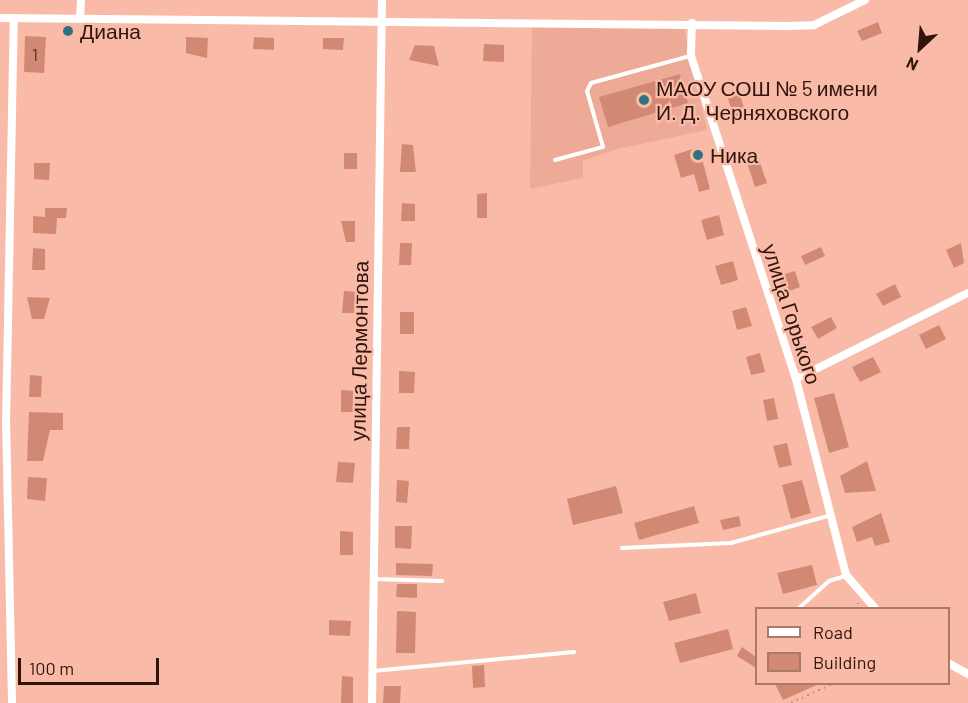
<!DOCTYPE html>
<meta charset="utf-8">
<style>
body{margin:0}
#map{position:relative;width:968px;height:703px;overflow:hidden;background:#f9bba8;font-family:Barlow,sans-serif}
div>[style]{position:absolute}
.built>*{inset:0;background:#edab97}
.building>*{inset:0;background:#d28973}
.path>*{height:1.5px;margin-top:-0.75px;transform-origin:0;background:repeating-linear-gradient(90deg,#bd8979 0 1.5px,transparent 0 6px)}
.service>*{height:4px;margin:-2px;padding:0 2px;transform-origin:2px;border-radius:2px;background:#fff}
.minor>*{height:8px;margin:-4px;padding:0 4px;transform-origin:4px;border-radius:4px;background:#fff}
.dots>*{width:16px;height:16px;translate:-50% -50%;box-sizing:border-box;border:3px solid #f9bba8;border-radius:50%}
span{translate:-50% -50%;white-space:nowrap;text-align:center;line-height:1.15;-webkit-text-stroke:4.5px #f9bba8;paint-order:stroke}
.number-label{font-size:18px;color:#593226}
.number-label span{-webkit-text-stroke-width:0}
.poi-label{font-size:21px;color:#31150d}
.left{translate:0 -50%;text-align:left}
.street-label{font-size:21px;color:#31150d}
.legend{position:absolute;left:755px;top:607px;width:195px;height:78px;box-sizing:border-box;background:#f9bba8;border:2px solid #a9796a;margin:0;padding:8px 10px;list-style:none;font-size:18px;color:#31150d}
.legend li{display:flex;align-items:center;gap:12px;height:30px}
.legend b{width:30px;border:2px solid #a9796a}
.north{position:absolute;left:890px;top:18px;width:60px;height:60px;-webkit-text-stroke:4px #f9bba8;paint-order:stroke;rotate:206deg;font-size:16px;font-weight:700;line-height:24px;text-align:center;color:#31150d}
.north::after{content:'';display:block;margin:auto;width:21px;height:27px;background:#31150d;clip-path:polygon(50% 0,100% 100%,50% 72%,0 100%)}
.scale{position:absolute;left:18px;top:658px;width:141px;height:27px;box-sizing:border-box;border:3px solid #31150d;border-top:0;padding-left:8px;font-size:18px;line-height:21px;white-space:nowrap;color:#31150d;-webkit-text-stroke:4px #f9bba8;paint-order:stroke}
</style>
<div id="map">
<div class="built">
<div style="clip-path:polygon(532px 26px,684px 28px,707px 130px,617px 149px,583px 161px,583px 178px,530px 189px)"></div>
</div>
<div class="building">
<div style="clip-path:polygon(878px 22px,882px 33px,862px 41px,857px 31px)"></div>
<div style="clip-path:polygon(25px 36px,46px 37px,44px 73px,24px 72px)"></div>
<div style="clip-path:polygon(186px 37px,208px 38px,207px 58px,186px 53px)"></div>
<div style="clip-path:polygon(254px 37px,274px 38px,274px 50px,253px 49px)"></div>
<div style="clip-path:polygon(323px 38px,344px 38px,343px 50px,323px 49px)"></div>
<div style="clip-path:polygon(484px 44px,504px 45px,504px 62px,483px 61px)"></div>
<div style="clip-path:polygon(415px 45px,434px 46px,439px 66px,409px 60px)"></div>
<div style="clip-path:polygon(680px 74px,688px 103px,608px 127px,599px 97px)"></div>
<div style="clip-path:polygon(739px 92px,746px 114px,734px 117px,727px 96px)"></div>
<div style="clip-path:polygon(402px 144px,413px 145px,416px 172px,400px 172px)"></div>
<div style="clip-path:polygon(699px 147px,710px 189px,699px 192px,694px 174px,681px 178px,674px 155px)"></div>
<div style="clip-path:polygon(344px 153px,357px 153px,357px 169px,344px 169px)"></div>
<div style="clip-path:polygon(759px 160px,767px 183px,755px 187px,747px 163px)"></div>
<div style="clip-path:polygon(34px 163px,50px 163px,49px 180px,34px 179px)"></div>
<div style="clip-path:polygon(487px 193px,487px 218px,477px 218px,477px 194px)"></div>
<div style="clip-path:polygon(402px 203px,415px 204px,415px 221px,401px 221px)"></div>
<div style="clip-path:polygon(45px 208px,67px 208px,66px 218px,57px 218px,56px 234px,33px 233px,33px 216px,45px 217px)"></div>
<div style="clip-path:polygon(719px 215px,724px 235px,707px 240px,701px 220px)"></div>
<div style="clip-path:polygon(341px 221px,355px 221px,355px 242px,346px 242px)"></div>
<div style="clip-path:polygon(400px 243px,412px 243px,411px 265px,399px 265px)"></div>
<div style="clip-path:polygon(961px 243px,964px 263px,954px 268px,946px 250px)"></div>
<div style="clip-path:polygon(821px 247px,825px 256px,805px 265px,801px 256px)"></div>
<div style="clip-path:polygon(33px 248px,45px 249px,45px 270px,32px 270px)"></div>
<div style="clip-path:polygon(733px 261px,738px 280px,721px 285px,715px 266px)"></div>
<div style="clip-path:polygon(795px 271px,800px 287px,784px 293px,778px 276px)"></div>
<div style="clip-path:polygon(895px 284px,901px 297px,883px 306px,876px 294px)"></div>
<div style="clip-path:polygon(344px 291px,356px 292px,354px 313px,342px 313px)"></div>
<div style="clip-path:polygon(27px 297px,50px 298px,44px 319px,32px 319px)"></div>
<div style="clip-path:polygon(746px 307px,752px 326px,737px 330px,732px 311px)"></div>
<div style="clip-path:polygon(400px 312px,414px 312px,414px 334px,400px 334px)"></div>
<div style="clip-path:polygon(831px 317px,837px 328px,818px 339px,811px 327px)"></div>
<div style="clip-path:polygon(939px 325px,946px 339px,926px 349px,919px 335px)"></div>
<div style="clip-path:polygon(760px 353px,765px 372px,751px 375px,746px 357px)"></div>
<div style="clip-path:polygon(873px 357px,881px 372px,860px 382px,852px 367px)"></div>
<div style="clip-path:polygon(399px 371px,415px 372px,414px 393px,399px 393px)"></div>
<div style="clip-path:polygon(30px 375px,42px 376px,41px 397px,29px 397px)"></div>
<div style="clip-path:polygon(341px 390px,353px 391px,353px 412px,341px 412px)"></div>
<div style="clip-path:polygon(834px 393px,849px 447px,829px 453px,814px 398px)"></div>
<div style="clip-path:polygon(774px 398px,778px 419px,767px 421px,763px 400px)"></div>
<div style="clip-path:polygon(29px 412px,63px 413px,63px 430px,50px 430px,43px 461px,27px 461px)"></div>
<div style="clip-path:polygon(397px 427px,410px 427px,409px 449px,396px 449px)"></div>
<div style="clip-path:polygon(787px 443px,792px 465px,779px 468px,773px 446px)"></div>
<div style="clip-path:polygon(867px 461px,876px 491px,845px 493px,840px 476px)"></div>
<div style="clip-path:polygon(338px 462px,355px 463px,353px 483px,336px 482px)"></div>
<div style="clip-path:polygon(28px 477px,47px 478px,45px 501px,27px 499px)"></div>
<div style="clip-path:polygon(397px 480px,409px 481px,407px 503px,396px 502px)"></div>
<div style="clip-path:polygon(802px 480px,811px 513px,791px 519px,782px 485px)"></div>
<div style="clip-path:polygon(616px 486px,623px 513px,573px 525px,567px 499px)"></div>
<div style="clip-path:polygon(694px 506px,699px 523px,639px 540px,634px 523px)"></div>
<div style="clip-path:polygon(881px 513px,890px 542px,875px 546px,872px 537px,857px 542px,852px 527px)"></div>
<div style="clip-path:polygon(739px 516px,741px 526px,723px 530px,720px 520px)"></div>
<div style="clip-path:polygon(395px 526px,412px 526px,411px 549px,395px 548px)"></div>
<div style="clip-path:polygon(340px 531px,353px 532px,353px 555px,340px 555px)"></div>
<div style="clip-path:polygon(396px 563px,433px 564px,432px 576px,396px 575px)"></div>
<div style="clip-path:polygon(812px 565px,817px 585px,783px 594px,777px 573px)"></div>
<div style="clip-path:polygon(397px 584px,417px 584px,417px 598px,396px 597px)"></div>
<div style="clip-path:polygon(696px 593px,701px 613px,669px 621px,663px 602px)"></div>
<div style="clip-path:polygon(397px 611px,416px 612px,415px 653px,396px 653px)"></div>
<div style="clip-path:polygon(329px 620px,351px 621px,350px 636px,329px 635px)"></div>
<div style="clip-path:polygon(728px 629px,733px 649px,680px 663px,674px 643px)"></div>
<div style="clip-path:polygon(742px 647px,756px 657px,756px 668px,737px 656px)"></div>
<div style="clip-path:polygon(484px 665px,485px 687px,473px 688px,472px 666px)"></div>
<div style="clip-path:polygon(342px 676px,353px 677px,353px 703px,341px 703px)"></div>
<div style="clip-path:polygon(775px 684px,819px 684px,783px 700px)"></div>
<div style="clip-path:polygon(384px 686px,401px 686px,400px 703px,383px 703px)"></div>
</div>
<div class="path">
<div style="left:858px;top:603px;width:5px;rotate:79deg"></div>
<div style="left:791px;top:703px;width:45px;rotate:-24.9deg"></div>
</div>
<div class="service">
<div style="left:555px;top:160px;width:50px;rotate:-15.2deg"></div>
<div style="left:603px;top:147px;width:58px;rotate:-105.9deg"></div>
<div style="left:587px;top:91px;width:9px;rotate:-63deg"></div>
<div style="left:591px;top:83px;width:103px;rotate:-15.3deg"></div>
<div style="left:622px;top:548px;width:109px;rotate:-2.6deg"></div>
<div style="left:731px;top:543px;width:101px;rotate:-15.6deg"></div>
<div style="left:374px;top:579px;width:68px;rotate:1.7deg"></div>
<div style="left:799px;top:608px;width:40px;rotate:-42deg"></div>
<div style="left:829px;top:581px;width:17px;rotate:-17deg"></div>
<div style="left:373px;top:671px;width:202px;rotate:-5.4deg"></div>
</div>
<div class="minor">
<div style="left:0;top:18px;width:789px;rotate:0.58deg"></div>
<div style="left:789px;top:26px;width:25px;rotate:-2deg"></div>
<div style="left:814px;top:25px;width:57px;rotate:-26.1deg"></div>
<div style="left:80px;top:19px;width:19px;rotate:-87deg"></div>
<div style="left:692px;top:23px;width:33px;rotate:92deg"></div>
<div style="left:691px;top:56px;width:340px;rotate:72deg"></div>
<div style="left:796px;top:379px;width:202px;rotate:75.7deg"></div>
<div style="left:846px;top:575px;width:44px;rotate:48.7deg"></div>
<div style="left:796px;top:379px;width:192px;rotate:-26.6deg"></div>
<div style="left:948px;top:663px;width:23px;rotate:29deg"></div>
<div style="left:12px;top:703px;width:278px;rotate:-91.2deg"></div>
<div style="left:6px;top:425px;width:407px;rotate:-88.9deg"></div>
<div style="left:372px;top:703px;width:703px;rotate:-89.19deg"></div>
</div>
<div class="dots">
<div style="left:68px;top:31px;background:#2f7283"></div>
<div style="left:644px;top:100px;background:#2f7283"></div>
<div style="left:698px;top:155px;background:#2f7283"></div>
</div>
<div class="number-label">
<span style="left:35px;top:54px">1</span>
</div>
<div class="poi-label">
<span class="left" style="left:80px;top:31px">Диана</span>
<span class="left" style="left:656px;top:100px">МАОУ СОШ № 5 имени<br>И. Д. Черняховского</span>
<span class="left" style="left:710px;top:155px">Ника</span>
</div>
<div class="street-label">
<span style="left:792px;top:314px;rotate:72deg">улица Горького</span>
<span style="left:359px;top:351px;rotate:-89deg">улица Лермонтова</span>
</div>
<ul class="legend">
<li><b style="height:8px;background:#fff"></b>Road</li>
<li><b style="height:16px;background:#d28973"></b>Building</li>
</ul>
<div class="north">N</div>
<div class="scale">100 m</div>
</div>
